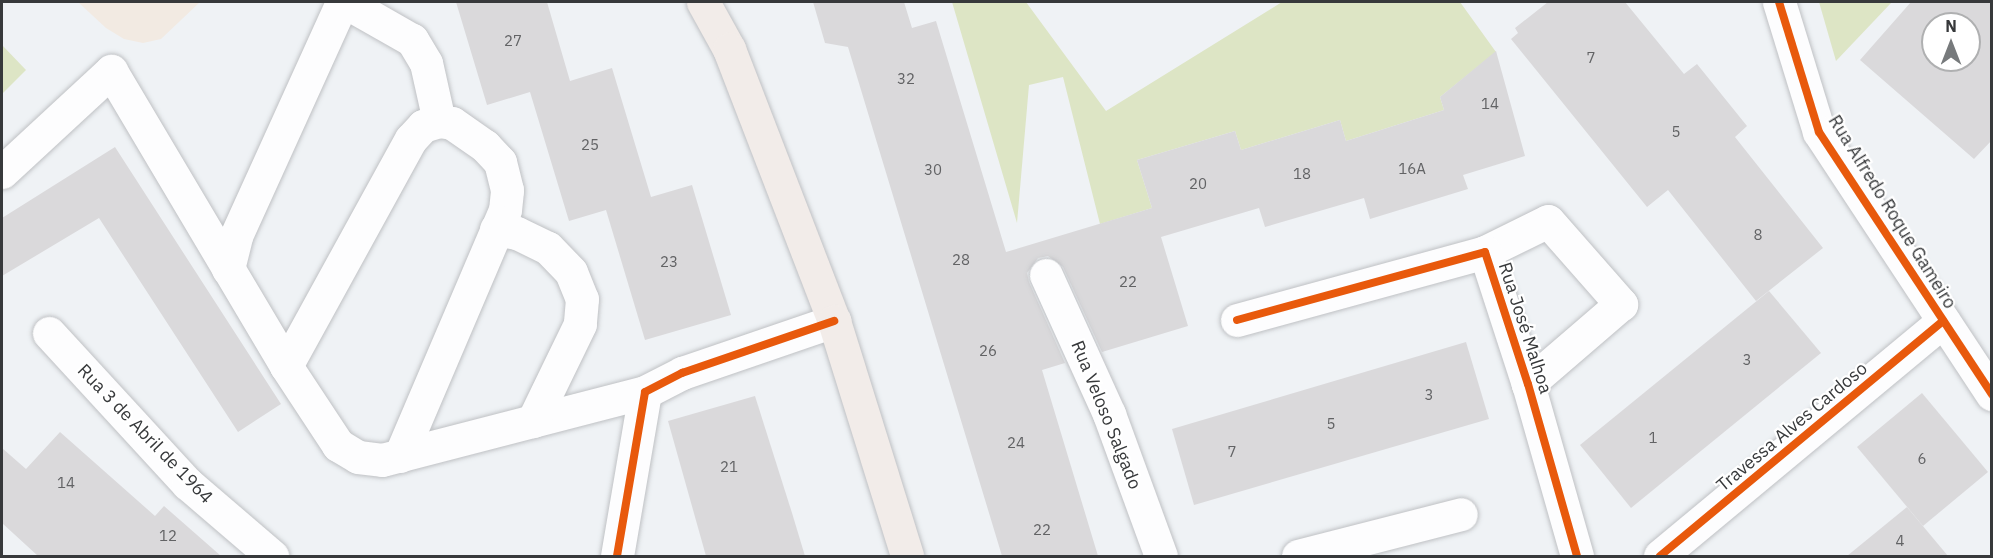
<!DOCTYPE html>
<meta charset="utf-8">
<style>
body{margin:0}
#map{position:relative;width:1993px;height:558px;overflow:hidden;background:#eff2f5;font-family:"IBM Plex Sans",sans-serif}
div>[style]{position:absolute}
.medical>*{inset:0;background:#f2eae2}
.green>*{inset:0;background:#dde5c5}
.building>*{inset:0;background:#dad9db}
.roads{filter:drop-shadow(0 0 2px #bfc1c4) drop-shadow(0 0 2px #bfc1c4)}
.minor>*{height:33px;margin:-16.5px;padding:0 16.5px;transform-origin:16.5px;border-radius:16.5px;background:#fdfdfe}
.major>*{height:33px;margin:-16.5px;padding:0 16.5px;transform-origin:16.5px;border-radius:16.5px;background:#f2ece9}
.cycleway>*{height:8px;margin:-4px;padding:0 4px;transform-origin:4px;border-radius:4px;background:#e8590c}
span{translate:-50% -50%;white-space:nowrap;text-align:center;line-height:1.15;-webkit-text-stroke:4.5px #fff;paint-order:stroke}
.number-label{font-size:15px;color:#626365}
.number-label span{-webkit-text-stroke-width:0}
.street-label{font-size:18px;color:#37393b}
.frame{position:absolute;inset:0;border:3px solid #37393b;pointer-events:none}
.north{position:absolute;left:1921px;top:12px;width:60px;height:60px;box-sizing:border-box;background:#fff;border:2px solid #afb0b1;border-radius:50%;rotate:0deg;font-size:16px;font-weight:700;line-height:24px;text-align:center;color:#37393b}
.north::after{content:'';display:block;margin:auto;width:21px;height:27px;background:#777a7c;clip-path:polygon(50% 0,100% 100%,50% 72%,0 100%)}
</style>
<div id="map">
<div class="medical">
<div style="clip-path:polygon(78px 2px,200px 2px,161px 39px,143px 43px,124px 39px,106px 28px)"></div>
</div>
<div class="green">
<div style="clip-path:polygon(952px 2px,1026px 2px,1106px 111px,1282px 2px,1460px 2px,1496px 52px,1440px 97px,1444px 110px,1346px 141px,1340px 120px,1241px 150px,1235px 131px,1137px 160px,1152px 208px,1100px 224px,1063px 77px,1029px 85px,1017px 223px)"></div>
<div style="clip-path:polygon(1819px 2px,1892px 2px,1836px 61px)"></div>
<div style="clip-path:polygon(2px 45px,26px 70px,2px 94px)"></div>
</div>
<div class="building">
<div style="clip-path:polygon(456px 2px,547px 2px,570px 81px,612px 68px,651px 197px,692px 185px,731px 315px,645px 340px,606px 210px,569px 221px,530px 92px,487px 105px)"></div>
<div style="clip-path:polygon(813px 2px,904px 2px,912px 28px,936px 21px,1006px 252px,1152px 208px,1137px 160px,1235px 131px,1241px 150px,1340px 120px,1346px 141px,1444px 110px,1440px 97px,1496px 51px,1525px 156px,1463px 175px,1468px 189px,1370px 219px,1364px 198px,1265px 227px,1259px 208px,1161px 237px,1188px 326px,1102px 352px,1063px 267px,1048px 256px,1038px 258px,1027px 273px,1029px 282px,1065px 363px,1042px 370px,1098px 556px,1002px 556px,848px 47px,825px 43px)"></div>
<div style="clip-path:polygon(1548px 2px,1625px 2px,1684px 74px,1697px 64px,1747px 126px,1735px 137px,1823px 248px,1756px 301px,1668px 190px,1647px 207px,1511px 39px,1518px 33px,1515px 28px)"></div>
<div style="clip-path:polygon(evenodd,1911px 2px,1992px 2px,1992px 140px,1974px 159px,1860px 60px,1911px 2px,1933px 24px,1969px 24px,1969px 60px,1933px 60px,1933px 24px)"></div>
<div style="clip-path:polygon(115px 147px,281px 404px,238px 432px,99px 218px,2px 276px,2px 218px)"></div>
<div style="clip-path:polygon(1769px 291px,1821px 353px,1631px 508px,1580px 445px)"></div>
<div style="clip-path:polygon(1466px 342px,1489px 419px,1194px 505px,1172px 429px)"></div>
<div style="clip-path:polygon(1922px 393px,1988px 472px,1923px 526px,1857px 447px)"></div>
<div style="clip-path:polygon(755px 396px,792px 513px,805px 556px,706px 556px,668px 421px)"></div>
<div style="clip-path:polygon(60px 432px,155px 516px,164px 506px,221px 556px,38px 556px,2px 523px,2px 448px,26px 469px)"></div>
<div style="clip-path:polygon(1907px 507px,1948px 556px,1847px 556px)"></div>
</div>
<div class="roads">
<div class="minor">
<div style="left:1779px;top:2px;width:136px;rotate:72.9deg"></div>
<div style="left:1819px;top:132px;width:314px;rotate:56.6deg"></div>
<div style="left:2px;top:172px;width:149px;rotate:-42.8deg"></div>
<div style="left:111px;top:71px;width:343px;rotate:59.3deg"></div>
<div style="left:286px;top:366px;width:95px;rotate:56.6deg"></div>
<div style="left:338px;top:445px;width:23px;rotate:31deg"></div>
<div style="left:358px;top:457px;width:24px;rotate:7deg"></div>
<div style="left:382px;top:460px;width:272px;rotate:-14.5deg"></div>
<div style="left:496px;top:229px;width:21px;rotate:11deg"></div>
<div style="left:517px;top:233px;width:34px;rotate:26deg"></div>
<div style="left:548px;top:248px;width:33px;rotate:46deg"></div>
<div style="left:571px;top:272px;width:29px;rotate:68deg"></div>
<div style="left:582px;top:299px;width:25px;rotate:95deg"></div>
<div style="left:580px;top:324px;width:108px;rotate:115.9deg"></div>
<div style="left:1485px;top:252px;width:70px;rotate:-26.2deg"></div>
<div style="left:1548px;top:221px;width:111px;rotate:48.7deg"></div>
<div style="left:1621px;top:304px;width:123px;rotate:139.3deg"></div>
<div style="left:228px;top:269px;width:34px;rotate:-76deg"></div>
<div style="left:236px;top:236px;width:257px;rotate:-65.6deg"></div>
<div style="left:1046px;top:275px;width:153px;rotate:65.6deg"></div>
<div style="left:1109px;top:414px;width:151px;rotate:69.9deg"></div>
<div style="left:1237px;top:320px;width:257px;rotate:-15.3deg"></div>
<div style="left:1485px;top:252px;width:139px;rotate:72deg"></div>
<div style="left:1528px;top:384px;width:179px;rotate:74.1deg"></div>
<div style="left:49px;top:333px;width:205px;rotate:47.4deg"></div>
<div style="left:188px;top:484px;width:111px;rotate:40.6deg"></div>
<div style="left:286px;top:366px;width:259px;rotate:-61.2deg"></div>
<div style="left:411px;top:139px;width:18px;rotate:-47deg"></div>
<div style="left:423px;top:126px;width:17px;rotate:-17deg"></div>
<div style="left:439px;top:121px;width:59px;rotate:-102.6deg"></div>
<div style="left:426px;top:63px;width:27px;rotate:-121deg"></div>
<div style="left:412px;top:40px;width:77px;rotate:-150.4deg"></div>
<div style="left:400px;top:456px;width:267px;rotate:-66.9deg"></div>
<div style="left:505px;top:210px;width:20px;rotate:-84deg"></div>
<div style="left:507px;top:190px;width:29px;rotate:-104deg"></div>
<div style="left:500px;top:162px;width:22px;rotate:-133deg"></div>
<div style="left:485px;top:146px;width:40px;rotate:-145.1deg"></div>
<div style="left:452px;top:123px;width:13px;rotate:-171deg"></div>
<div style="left:617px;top:556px;width:166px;rotate:-80.3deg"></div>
<div style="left:645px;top:392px;width:42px;rotate:-27.2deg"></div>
<div style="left:682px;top:373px;width:161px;rotate:-18.9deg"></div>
<div style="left:1298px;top:556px;width:168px;rotate:-14.4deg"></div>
<div style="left:1660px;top:556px;width:368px;rotate:-39.7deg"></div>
</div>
<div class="major">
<div style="left:703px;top:2px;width:54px;rotate:61deg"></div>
<div style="left:729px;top:49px;width:292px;rotate:68.9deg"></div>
<div style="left:834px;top:321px;width:246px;rotate:72.7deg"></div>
</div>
</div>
<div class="cycleway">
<div style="left:1779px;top:2px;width:136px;rotate:72.9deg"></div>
<div style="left:1819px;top:132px;width:314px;rotate:56.6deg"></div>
<div style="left:1237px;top:320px;width:257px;rotate:-15.3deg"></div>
<div style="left:1485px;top:252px;width:139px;rotate:72deg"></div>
<div style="left:1528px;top:384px;width:179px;rotate:74.1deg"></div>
<div style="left:617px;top:556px;width:166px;rotate:-80.3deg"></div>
<div style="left:645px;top:392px;width:42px;rotate:-27.2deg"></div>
<div style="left:682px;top:373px;width:161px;rotate:-18.9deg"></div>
<div style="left:1660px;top:556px;width:368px;rotate:-39.7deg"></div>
</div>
<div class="number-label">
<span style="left:513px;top:41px">27</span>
<span style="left:1591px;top:58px">7</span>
<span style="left:906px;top:79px">32</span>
<span style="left:1490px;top:104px">14</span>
<span style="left:1676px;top:132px">5</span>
<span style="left:590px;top:145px">25</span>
<span style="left:1412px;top:169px">16A</span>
<span style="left:933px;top:170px">30</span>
<span style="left:1302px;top:174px">18</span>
<span style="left:1198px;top:184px">20</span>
<span style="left:1758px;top:235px">8</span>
<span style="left:961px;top:260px">28</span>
<span style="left:669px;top:262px">23</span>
<span style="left:1128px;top:282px">22</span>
<span style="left:988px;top:351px">26</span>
<span style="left:1747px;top:360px">3</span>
<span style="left:1429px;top:395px">3</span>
<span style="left:1331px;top:424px">5</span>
<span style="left:1653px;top:438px">1</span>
<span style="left:1016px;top:443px">24</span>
<span style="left:1232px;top:452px">7</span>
<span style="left:1922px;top:459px">6</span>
<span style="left:729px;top:467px">21</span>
<span style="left:66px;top:483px">14</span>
<span style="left:1042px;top:530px">22</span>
<span style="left:168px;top:536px">12</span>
<span style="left:1900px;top:541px">4</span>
</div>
<div class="street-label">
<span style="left:1892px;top:212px;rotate:58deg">Rua Alfredo Roque Gameiro</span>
<span style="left:1525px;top:328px;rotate:72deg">Rua José Malhoa</span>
<span style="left:1106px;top:415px;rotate:68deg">Rua Veloso Salgado</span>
<span style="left:1792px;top:427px;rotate:-40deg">Travessa Alves Cardoso</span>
<span style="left:145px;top:434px;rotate:46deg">Rua 3 de Abril de 1964</span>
</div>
<div class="frame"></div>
<div class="north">N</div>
</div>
